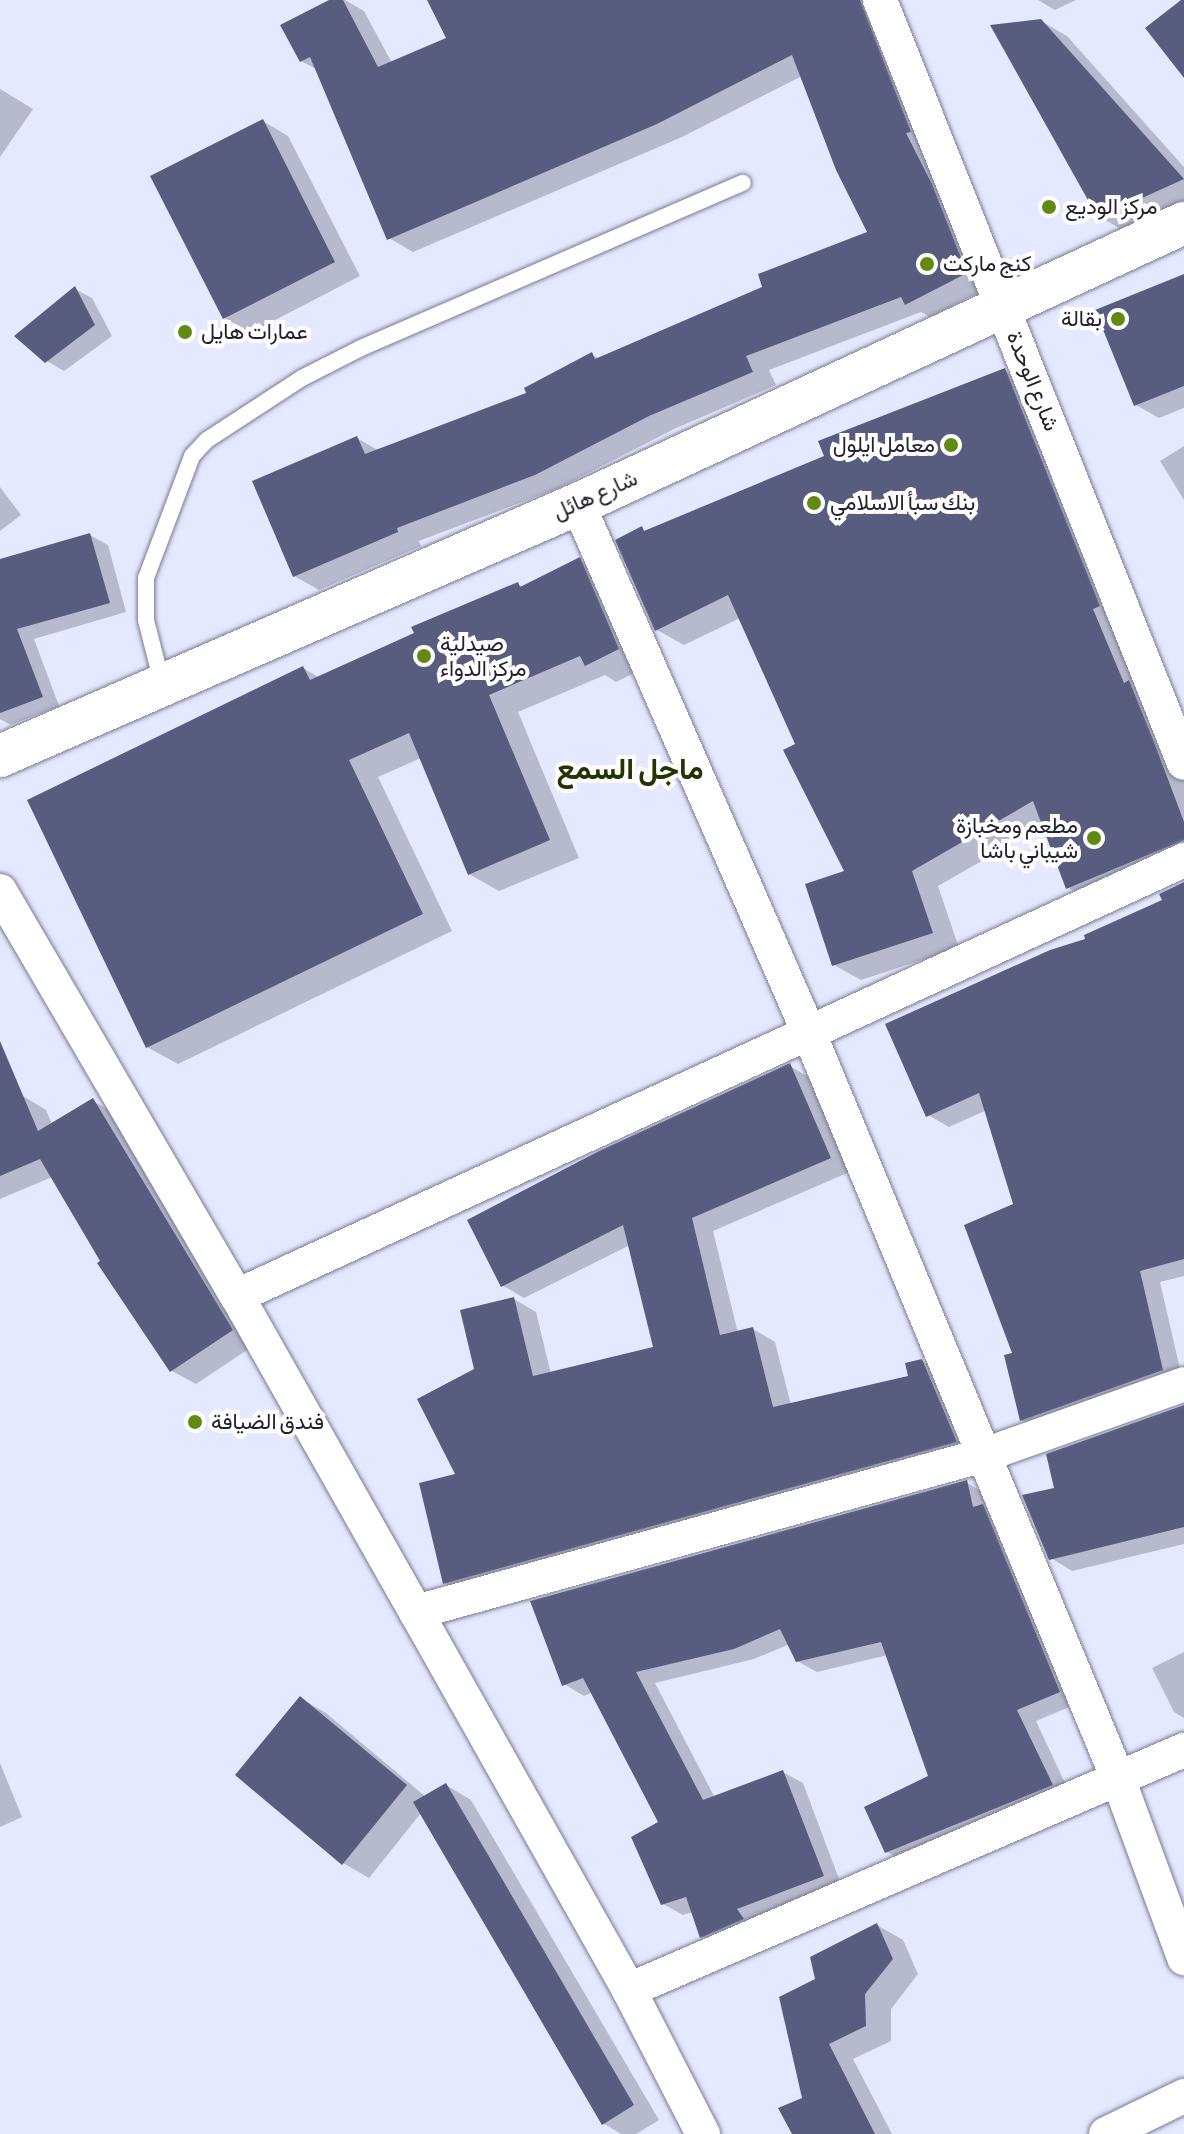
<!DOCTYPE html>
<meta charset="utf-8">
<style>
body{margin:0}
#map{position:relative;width:1184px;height:2134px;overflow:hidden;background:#e5e9ff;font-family:"Asap Condensed",Vazirmatn,sans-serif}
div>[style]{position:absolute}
.shadow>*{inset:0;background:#0003}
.building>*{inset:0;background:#585d7f}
.roads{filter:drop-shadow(0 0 2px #767b93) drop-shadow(0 0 2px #767b93)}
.service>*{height:16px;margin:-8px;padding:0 8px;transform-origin:8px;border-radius:8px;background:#fff}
.minor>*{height:34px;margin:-17px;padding:0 17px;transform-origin:17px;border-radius:17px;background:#fff}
.tertiary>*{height:42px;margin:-21px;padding:0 21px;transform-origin:21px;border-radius:21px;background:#fff}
.dots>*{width:22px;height:22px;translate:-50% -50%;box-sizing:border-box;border:4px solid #fff;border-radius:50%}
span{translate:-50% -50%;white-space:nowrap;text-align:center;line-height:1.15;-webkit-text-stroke:8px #fff;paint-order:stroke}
.poi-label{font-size:22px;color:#20222c}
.left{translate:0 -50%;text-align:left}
.right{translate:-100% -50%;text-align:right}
.street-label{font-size:22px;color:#20222c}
.district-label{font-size:30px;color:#223500;font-weight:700}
</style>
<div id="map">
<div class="shadow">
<div style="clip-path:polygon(334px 0,345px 0,364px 11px,392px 63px,449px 39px,429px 0,879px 0,990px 287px,930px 317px,921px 312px,769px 370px,776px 385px,674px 429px,559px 488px,419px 541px,421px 546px,319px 590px,294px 576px,357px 438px,379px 451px,529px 394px,592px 355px,600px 359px,765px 288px,870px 233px,802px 76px,682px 137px,413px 252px,389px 238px,318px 70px,301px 61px)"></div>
<div style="clip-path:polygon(1038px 0,1076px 0,1055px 10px)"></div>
<div style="clip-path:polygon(1041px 21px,1067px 36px,1184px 167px,1184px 205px,1126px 232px,1100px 217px)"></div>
<div style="clip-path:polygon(0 89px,33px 109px,0 157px)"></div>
<div style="clip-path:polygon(263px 121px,288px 136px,360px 276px,250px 333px,225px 318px)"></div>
<div style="clip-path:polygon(1184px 275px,1184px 408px,1159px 418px,1136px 405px)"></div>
<div style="clip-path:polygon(75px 289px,92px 298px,112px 336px,64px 371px,47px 361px)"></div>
<div style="clip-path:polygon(1005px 371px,1032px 386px,1184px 769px,1184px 865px,1095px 903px,1067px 887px,1044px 825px,938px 886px,959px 948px,861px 980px,834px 965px,846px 872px,798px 745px,740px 618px,684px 645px,657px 630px,642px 529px,647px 532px,827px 457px)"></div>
<div style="clip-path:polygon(1184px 446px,1184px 500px,1160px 461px)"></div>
<div style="clip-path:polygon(0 487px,21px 515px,0 531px)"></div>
<div style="clip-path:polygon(90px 535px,108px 545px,126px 612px,34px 639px,59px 706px,11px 725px,0 719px,0 561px)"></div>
<div style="clip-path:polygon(579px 560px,610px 577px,648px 666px,616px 682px,605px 675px,518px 712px,579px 858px,499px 891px,469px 874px,421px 758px,378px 777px,452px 931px,178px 1064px,147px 1047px,303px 668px,320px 678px,518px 584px,524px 588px)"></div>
<div style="clip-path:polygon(1184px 883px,1184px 1276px,1160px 1282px,1183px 1382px,1042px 1432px,1021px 1420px,1014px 1354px,1016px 1205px,987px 1110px,949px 1127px,928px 1115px,1087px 940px,1164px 901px)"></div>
<div style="clip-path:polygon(790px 1066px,812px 1079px,852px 1171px,713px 1231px,738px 1333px,753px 1329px,775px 1342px,791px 1405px,910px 1377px,922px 1361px,945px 1374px,978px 1454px,467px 1595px,445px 1583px,476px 1370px,514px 1299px,536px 1312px,551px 1374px,655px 1349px,630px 1245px,524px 1298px,502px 1285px)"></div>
<div style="clip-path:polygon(23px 1096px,46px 1110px,52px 1124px,93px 1101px,116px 1114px,256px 1344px,196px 1384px,172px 1371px,100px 1263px,102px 1262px,52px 1177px,0 1199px,0 1106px)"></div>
<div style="clip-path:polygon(1184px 1405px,1184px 1544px,1072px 1571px,1051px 1558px,1057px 1489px)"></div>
<div style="clip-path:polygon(967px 1483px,986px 1494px,1079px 1703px,1036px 1721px,1071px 1796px,906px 1863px,886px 1851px,931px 1777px,888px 1655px,817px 1672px,797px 1661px,790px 1644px,754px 1659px,655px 1683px,715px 1798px,783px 1772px,803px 1783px,842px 1887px,721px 1948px,701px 1936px,693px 1912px,683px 1915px,663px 1904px,661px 1822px,593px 1692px,584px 1696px,564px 1684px)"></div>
<div style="clip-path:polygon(1184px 1652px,1184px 1718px,1174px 1712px,1152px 1668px)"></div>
<div style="clip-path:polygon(300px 1698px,326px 1713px,426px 1797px,446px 1785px,471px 1800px,659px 2120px,636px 2134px,621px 2134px,603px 2123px,421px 1813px,369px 1878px,343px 1863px)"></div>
<div style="clip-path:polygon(0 1763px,22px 1817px,0 1827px)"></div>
<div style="clip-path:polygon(877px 1925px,903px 1940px,918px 1974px,891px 2009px,891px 2041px,853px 2059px,892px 2134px,794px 2134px,804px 2099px,818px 1980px)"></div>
</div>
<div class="building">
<div style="clip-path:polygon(329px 0,343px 0,378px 67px,446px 38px,427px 0,860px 0,911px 132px,906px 133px,932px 184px,967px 273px,905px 305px,901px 297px,746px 356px,753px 372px,649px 416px,535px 475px,397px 528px,398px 532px,293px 577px,252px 481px,357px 436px,365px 454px,526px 393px,524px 388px,592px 352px,595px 359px,762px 287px,758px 274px,867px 232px,836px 170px,792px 55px,657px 124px,387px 240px,310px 57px,300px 62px,280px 25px)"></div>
<div style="clip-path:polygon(1181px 0,1184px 0,1184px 78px,1145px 28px)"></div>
<div style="clip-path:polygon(1041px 19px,1184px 179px,1098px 218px,990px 25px)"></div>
<div style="clip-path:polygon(263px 119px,335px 262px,223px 319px,150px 176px)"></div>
<div style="clip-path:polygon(1184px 274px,1184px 386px,1134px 406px,1095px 310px)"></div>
<div style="clip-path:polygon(75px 286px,95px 325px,45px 363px,14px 336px)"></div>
<div style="clip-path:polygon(1005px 368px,1100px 606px,1093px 609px,1124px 683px,1129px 680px,1154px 742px,1184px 822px,1184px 840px,1066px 889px,1033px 801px,912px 871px,933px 933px,832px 966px,805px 884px,844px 871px,783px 750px,795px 744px,728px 595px,655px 631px,615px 540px,642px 526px,644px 531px,824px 456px,818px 441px)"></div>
<div style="clip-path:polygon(90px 533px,110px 603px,17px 629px,43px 697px,0 713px,0 559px)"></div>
<div style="clip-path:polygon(580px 557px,619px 649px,585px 666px,580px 656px,489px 695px,550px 840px,468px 875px,409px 733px,349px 760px,423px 914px,146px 1048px,27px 800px,303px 666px,310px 680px,414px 633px,411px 627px,518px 582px,520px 587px)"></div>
<div style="clip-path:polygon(1184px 882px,1184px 1259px,1140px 1271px,1163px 1370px,1020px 1421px,1004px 1355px,1012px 1353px,964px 1225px,1013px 1204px,979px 1093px,926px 1117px,885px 1024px,1050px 950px,1085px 939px,1084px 935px,1162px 900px,1159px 894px)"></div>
<div style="clip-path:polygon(0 1041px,38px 1131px,93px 1098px,233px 1330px,170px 1372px,97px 1263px,100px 1261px,40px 1159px,0 1176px)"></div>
<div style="clip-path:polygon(790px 1063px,831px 1158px,692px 1218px,720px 1335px,753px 1327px,773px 1407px,908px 1376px,905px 1363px,922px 1359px,957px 1442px,443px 1584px,419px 1483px,455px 1474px,417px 1399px,474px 1369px,460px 1310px,514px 1297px,533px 1376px,653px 1347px,623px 1225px,501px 1287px,467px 1220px,599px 1151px)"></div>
<div style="clip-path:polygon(1184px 1405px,1184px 1527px,1049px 1560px,1022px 1495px,1054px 1488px,1046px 1454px)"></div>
<div style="clip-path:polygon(967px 1480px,973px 1507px,983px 1504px,1060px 1692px,1017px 1710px,1053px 1785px,885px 1853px,864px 1807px,928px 1776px,881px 1642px,796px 1662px,780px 1629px,734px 1649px,636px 1672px,703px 1800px,783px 1770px,824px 1876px,737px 1909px,744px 1919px,700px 1938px,686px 1897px,661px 1905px,631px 1837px,658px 1822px,583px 1678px,562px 1686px,530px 1601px)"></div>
<div style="clip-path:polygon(300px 1696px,407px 1785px,342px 1865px,235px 1775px)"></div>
<div style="clip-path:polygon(446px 1783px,634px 2105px,602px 2125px,413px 1802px)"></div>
<div style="clip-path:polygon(877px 1923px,893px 1959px,865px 1994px,866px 2026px,829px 2044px,875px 2134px,792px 2134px,778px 2108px,802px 2098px,779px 1997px,815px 1979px,810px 1957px)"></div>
</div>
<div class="roads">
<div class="service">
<div style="left:162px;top:683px;width:65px;rotate:-104.3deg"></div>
<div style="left:146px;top:620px;width:42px;rotate:-90deg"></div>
<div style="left:146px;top:578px;width:130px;rotate:-69.3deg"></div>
<div style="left:192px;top:456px;width:22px;rotate:-47deg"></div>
<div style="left:207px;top:440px;width:113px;rotate:-33.1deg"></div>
<div style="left:302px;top:378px;width:66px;rotate:-27deg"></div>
<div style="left:361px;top:348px;width:416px;rotate:-23.4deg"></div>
</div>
<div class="minor">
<div style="left:880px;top:0;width:821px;rotate:68.28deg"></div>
<div style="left:578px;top:504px;width:577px;rotate:66.41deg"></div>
<div style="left:809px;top:1033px;width:810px;rotate:67.49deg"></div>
<div style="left:1119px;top:1781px;width:189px;rotate:69.8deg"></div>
<div style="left:0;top:891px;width:469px;rotate:59.7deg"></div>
<div style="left:237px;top:1296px;width:363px;rotate:60.5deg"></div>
<div style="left:416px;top:1612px;width:434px;rotate:60.6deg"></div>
<div style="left:629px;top:1990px;width:162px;rotate:62.8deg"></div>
<div style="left:237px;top:1296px;width:1043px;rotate:-24.72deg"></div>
<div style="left:416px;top:1612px;width:589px;rotate:-15.45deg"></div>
<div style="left:984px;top:1455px;width:212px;rotate:-19.5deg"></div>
<div style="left:629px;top:1990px;width:605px;rotate:-23.39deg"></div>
<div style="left:1106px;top:2134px;width:87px;rotate:-26deg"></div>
</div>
<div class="tertiary">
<div style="left:0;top:756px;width:631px;rotate:-23.56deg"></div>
<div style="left:578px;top:504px;width:668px;rotate:-24.88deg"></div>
</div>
</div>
<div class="dots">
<div style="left:1049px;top:207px;background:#628912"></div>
<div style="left:927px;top:264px;background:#628912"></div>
<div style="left:1118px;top:319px;background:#628912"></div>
<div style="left:185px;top:332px;background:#628912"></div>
<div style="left:951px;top:445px;background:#628912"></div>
<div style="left:814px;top:503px;background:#628912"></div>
<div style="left:424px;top:656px;background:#628912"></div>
<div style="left:1094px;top:838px;background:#628912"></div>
<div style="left:195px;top:1422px;background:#628912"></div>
</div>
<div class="poi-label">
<span class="left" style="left:1065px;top:207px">مركز الوديع</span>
<span class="left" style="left:943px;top:264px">كنج ماركت</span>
<span class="right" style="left:1102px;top:319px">بقالة</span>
<span class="left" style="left:201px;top:332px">عمارات هايل</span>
<span class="right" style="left:935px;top:445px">معامل ايلول</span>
<span class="left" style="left:830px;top:503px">بنك سبأ الاسلامي</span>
<span class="left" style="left:440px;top:656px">صيدلية<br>مركز الدواء</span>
<span class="right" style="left:1078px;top:838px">مطعم ومخبازة<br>شيباني باشا</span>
<span class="left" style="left:211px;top:1422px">فندق الضيافة</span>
</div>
<div class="street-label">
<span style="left:1033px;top:381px;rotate:68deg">شارع الوحدة</span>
<span style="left:595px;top:495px;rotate:-24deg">شارع هائل</span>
</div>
<div class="district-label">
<span style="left:630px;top:768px">ماجل السمع</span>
</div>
</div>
